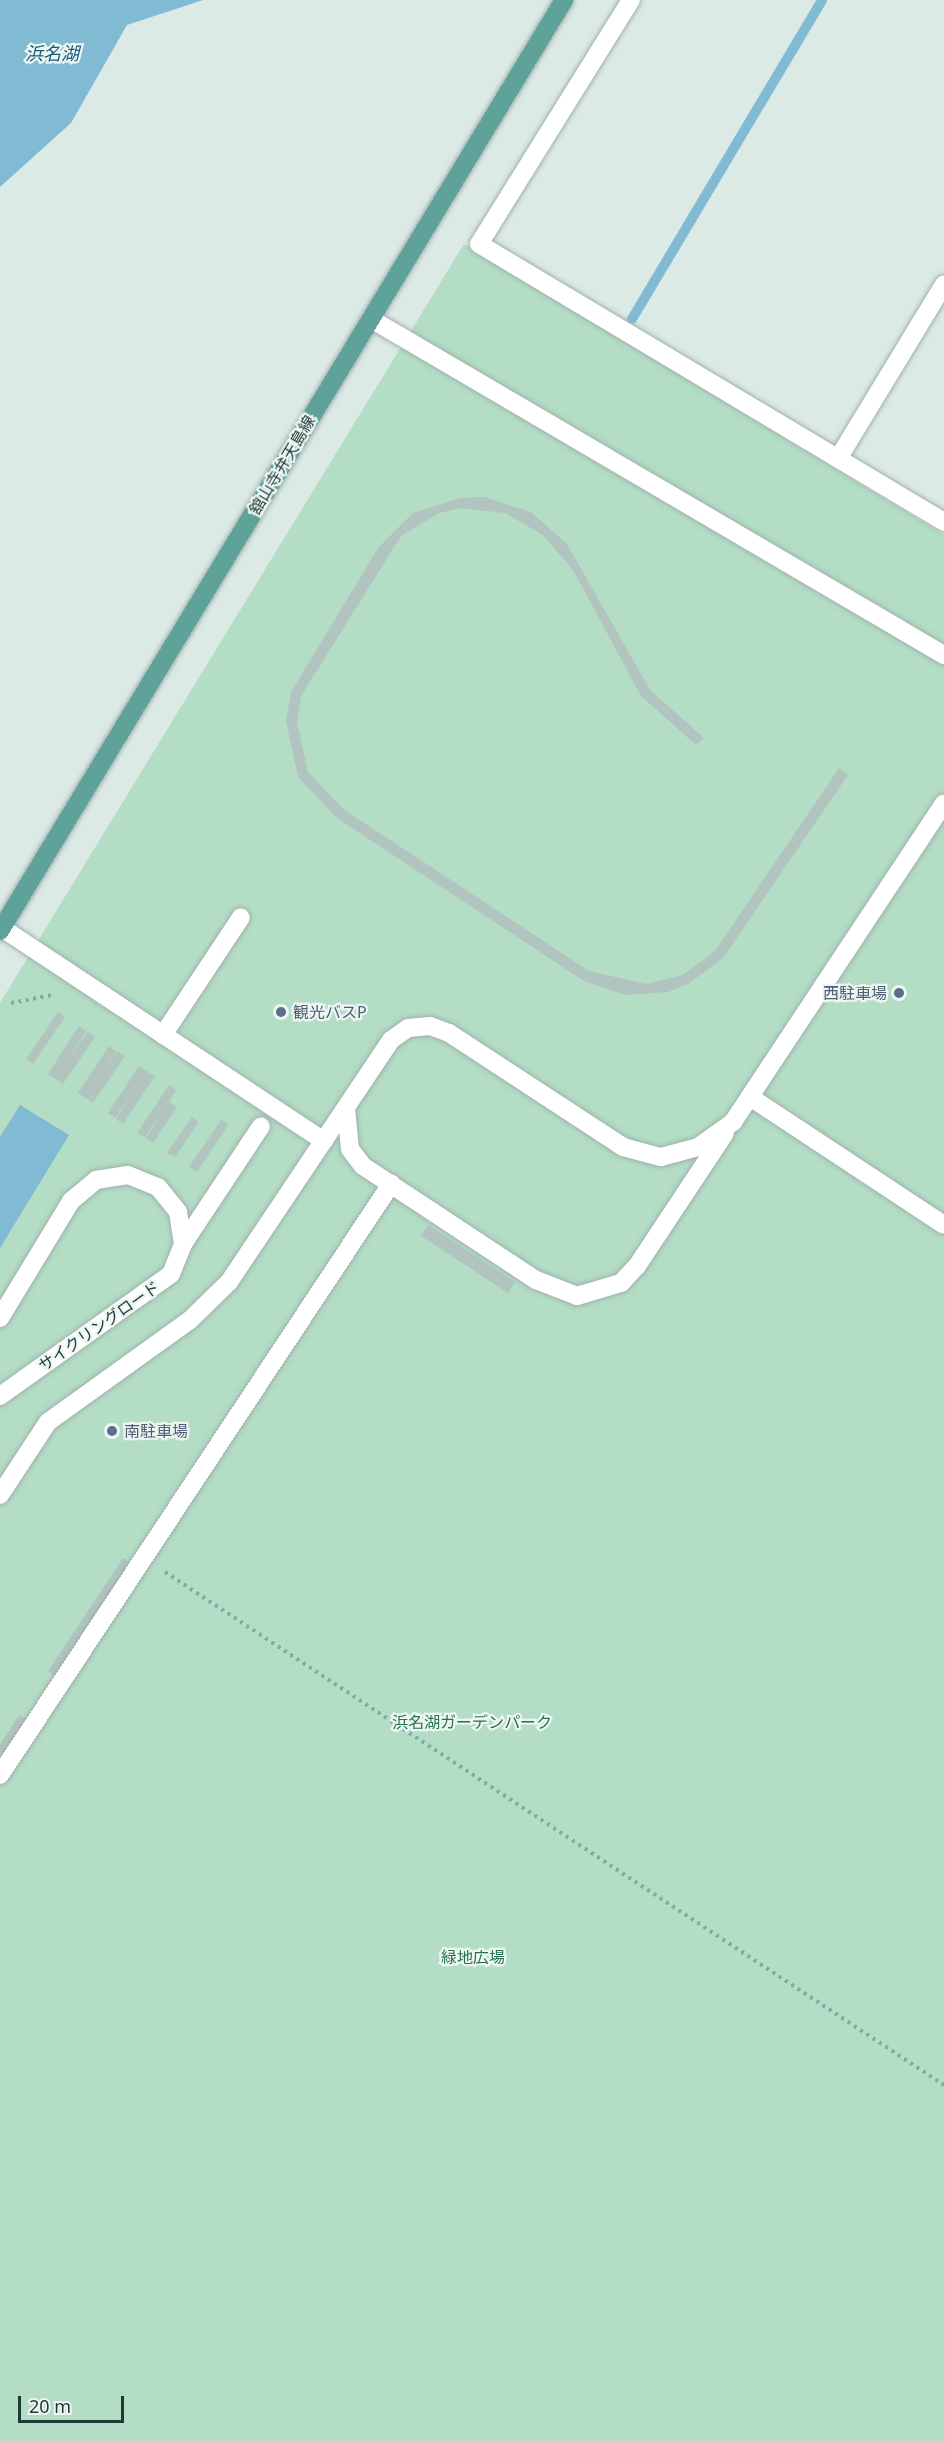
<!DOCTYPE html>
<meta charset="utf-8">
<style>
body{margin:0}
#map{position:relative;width:944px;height:2441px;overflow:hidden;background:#dceae6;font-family:"Noto Sans","Noto Sans JP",sans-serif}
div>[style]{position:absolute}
.green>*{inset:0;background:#b3ddc4}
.water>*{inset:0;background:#80bad3}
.stream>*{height:10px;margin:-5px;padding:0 5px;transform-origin:5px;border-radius:5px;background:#80bad3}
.building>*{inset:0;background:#b2c4bf}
.path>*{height:4px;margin-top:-2px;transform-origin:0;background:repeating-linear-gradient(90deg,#7bafa6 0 3px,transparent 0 7.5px)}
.roads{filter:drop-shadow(0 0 2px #9fb1ae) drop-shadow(0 0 2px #9fb1ae)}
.minor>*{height:18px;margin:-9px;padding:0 9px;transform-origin:9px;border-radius:9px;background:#fff}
.major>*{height:18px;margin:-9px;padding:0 9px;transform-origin:9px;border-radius:9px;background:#5ea29a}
.dots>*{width:16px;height:16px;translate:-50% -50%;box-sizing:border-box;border:3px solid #edf6f3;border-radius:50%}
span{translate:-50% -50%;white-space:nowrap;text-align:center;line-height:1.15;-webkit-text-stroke:4.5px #edf6f3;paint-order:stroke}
.street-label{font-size:16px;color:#1e3936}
.service-label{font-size:16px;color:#4e5e75}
.right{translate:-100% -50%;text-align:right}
.left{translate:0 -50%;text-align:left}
.park-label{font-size:16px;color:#26724e}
.water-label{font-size:18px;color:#155978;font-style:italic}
.scale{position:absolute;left:18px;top:2396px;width:106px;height:27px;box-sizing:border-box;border:3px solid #1e3936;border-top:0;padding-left:8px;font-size:18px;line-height:21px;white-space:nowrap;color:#1e3936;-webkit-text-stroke:4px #edf6f3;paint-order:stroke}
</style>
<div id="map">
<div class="green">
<div style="clip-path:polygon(464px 244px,944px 535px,944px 2441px,0 2441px,0 1003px)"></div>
</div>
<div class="water">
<div style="clip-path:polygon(0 0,203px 0,127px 25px,71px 123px,0 187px)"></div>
<div style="clip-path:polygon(20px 1105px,69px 1135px,0 1248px,0 1137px)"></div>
</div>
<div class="stream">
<div style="left:632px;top:319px;width:371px;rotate:-59.2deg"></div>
</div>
<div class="building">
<div style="clip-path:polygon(484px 497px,531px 512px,567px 544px,650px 690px,704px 738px,696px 745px,641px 696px,573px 570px,543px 535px,505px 513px,460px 508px,439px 513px,401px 536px,301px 696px,297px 722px,308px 772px,343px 809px,589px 971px,646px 984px,683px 975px,715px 951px,839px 768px,848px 775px,723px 958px,688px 984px,668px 992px,625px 995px,584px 981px,337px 818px,298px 777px,286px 721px,291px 692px,378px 548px,413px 513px,460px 498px)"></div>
<div style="clip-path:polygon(58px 1012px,65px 1017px,33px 1064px,26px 1059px)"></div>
<div style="clip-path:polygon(79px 1026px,86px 1031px,66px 1062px,88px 1031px,95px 1037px,63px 1084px,48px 1074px)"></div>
<div style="clip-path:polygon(109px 1046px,116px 1051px,98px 1079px,117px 1051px,125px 1056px,93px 1103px,78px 1093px)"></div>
<div style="clip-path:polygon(139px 1066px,155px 1076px,123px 1124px,116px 1119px,134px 1090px,115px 1118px,108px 1113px)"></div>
<div style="clip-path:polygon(169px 1085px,176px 1090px,169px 1102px,177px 1107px,153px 1143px,146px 1138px,166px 1108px,145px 1137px,137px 1133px)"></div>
<div style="clip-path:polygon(192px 1117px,199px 1122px,175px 1157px,167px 1153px)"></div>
<div style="clip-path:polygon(221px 1120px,228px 1125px,197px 1172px,189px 1167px)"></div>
<div style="clip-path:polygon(428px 1225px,515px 1282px,508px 1293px,421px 1236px)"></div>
<div style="clip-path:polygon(123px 1558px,133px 1564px,58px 1678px,48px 1671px)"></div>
<div style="clip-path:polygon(19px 1715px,29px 1721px,0 1765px,0 1744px)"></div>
</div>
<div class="path">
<div style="left:11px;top:1003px;width:42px;rotate:-11deg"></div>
<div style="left:165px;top:1572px;width:933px;rotate:33.37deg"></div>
</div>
<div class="roads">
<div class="minor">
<div style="left:631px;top:0;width:287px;rotate:121.9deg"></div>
<div style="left:479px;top:244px;width:542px;rotate:30.87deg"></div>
<div style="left:371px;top:319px;width:664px;rotate:30.39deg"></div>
<div style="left:839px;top:457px;width:202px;rotate:-58.7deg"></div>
<div style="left:2px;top:928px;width:386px;rotate:33.5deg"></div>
<div style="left:163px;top:1035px;width:141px;rotate:-56.5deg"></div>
<div style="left:750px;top:1097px;width:232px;rotate:33.4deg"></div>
<div style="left:346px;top:1109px;width:40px;rotate:84.3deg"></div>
<div style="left:350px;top:1149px;width:21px;rotate:53deg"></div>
<div style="left:363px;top:1166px;width:207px;rotate:33.4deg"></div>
<div style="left:536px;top:1280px;width:44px;rotate:21.3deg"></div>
<div style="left:577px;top:1296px;width:46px;rotate:-16.5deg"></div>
<div style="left:621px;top:1283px;width:23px;rotate:-47deg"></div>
<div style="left:637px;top:1266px;width:159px;rotate:-56.5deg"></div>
<div style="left:0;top:1318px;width:137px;rotate:-58.7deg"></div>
<div style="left:71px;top:1201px;width:33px;rotate:-40deg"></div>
<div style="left:96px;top:1180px;width:32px;rotate:-9deg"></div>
<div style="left:128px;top:1175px;width:32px;rotate:22deg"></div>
<div style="left:158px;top:1187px;width:32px;rotate:51deg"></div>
<div style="left:178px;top:1212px;width:32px;rotate:81deg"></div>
<div style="left:0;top:1396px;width:210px;rotate:-35.5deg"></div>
<div style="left:171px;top:1274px;width:32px;rotate:-68deg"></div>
<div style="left:183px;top:1244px;width:141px;rotate:-56.5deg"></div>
<div style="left:0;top:1495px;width:87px;rotate:-56.7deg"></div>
<div style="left:48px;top:1422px;width:175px;rotate:-35.7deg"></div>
<div style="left:190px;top:1320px;width:54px;rotate:-44.3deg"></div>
<div style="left:229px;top:1282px;width:291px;rotate:-56.2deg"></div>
<div style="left:391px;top:1040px;width:21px;rotate:-35deg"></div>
<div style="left:408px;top:1028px;width:22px;rotate:-5deg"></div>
<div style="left:430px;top:1026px;width:20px;rotate:20deg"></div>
<div style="left:449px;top:1033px;width:208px;rotate:33.2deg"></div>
<div style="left:623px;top:1147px;width:39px;rotate:15deg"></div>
<div style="left:661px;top:1157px;width:38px;rotate:-15deg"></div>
<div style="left:698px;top:1147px;width:43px;rotate:-35.5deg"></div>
<div style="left:733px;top:1122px;width:382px;rotate:-56.5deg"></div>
<div style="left:0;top:1775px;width:709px;rotate:-56.51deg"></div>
</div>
<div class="major">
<div style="left:0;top:931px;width:1089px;rotate:-58.79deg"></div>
</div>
</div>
<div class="dots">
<div style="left:899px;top:993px;background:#5c6f8a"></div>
<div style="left:281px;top:1012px;background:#5c6f8a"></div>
<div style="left:112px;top:1431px;background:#5c6f8a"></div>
</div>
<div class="street-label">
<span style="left:282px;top:465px;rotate:-59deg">舘山寺弁天島線</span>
<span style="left:99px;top:1326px;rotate:-35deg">サイクリングロード</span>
</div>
<div class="service-label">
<span class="right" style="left:887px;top:993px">西駐車場</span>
<span class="left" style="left:293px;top:1012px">観光バスP</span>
<span class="left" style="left:124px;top:1431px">南駐車場</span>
</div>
<div class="park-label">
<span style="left:472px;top:1722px">浜名湖ガーデンパーク</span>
<span style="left:473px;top:1957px">緑地広場</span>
</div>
<div class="water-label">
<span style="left:52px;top:53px">浜名湖</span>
</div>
<div class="scale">20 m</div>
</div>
